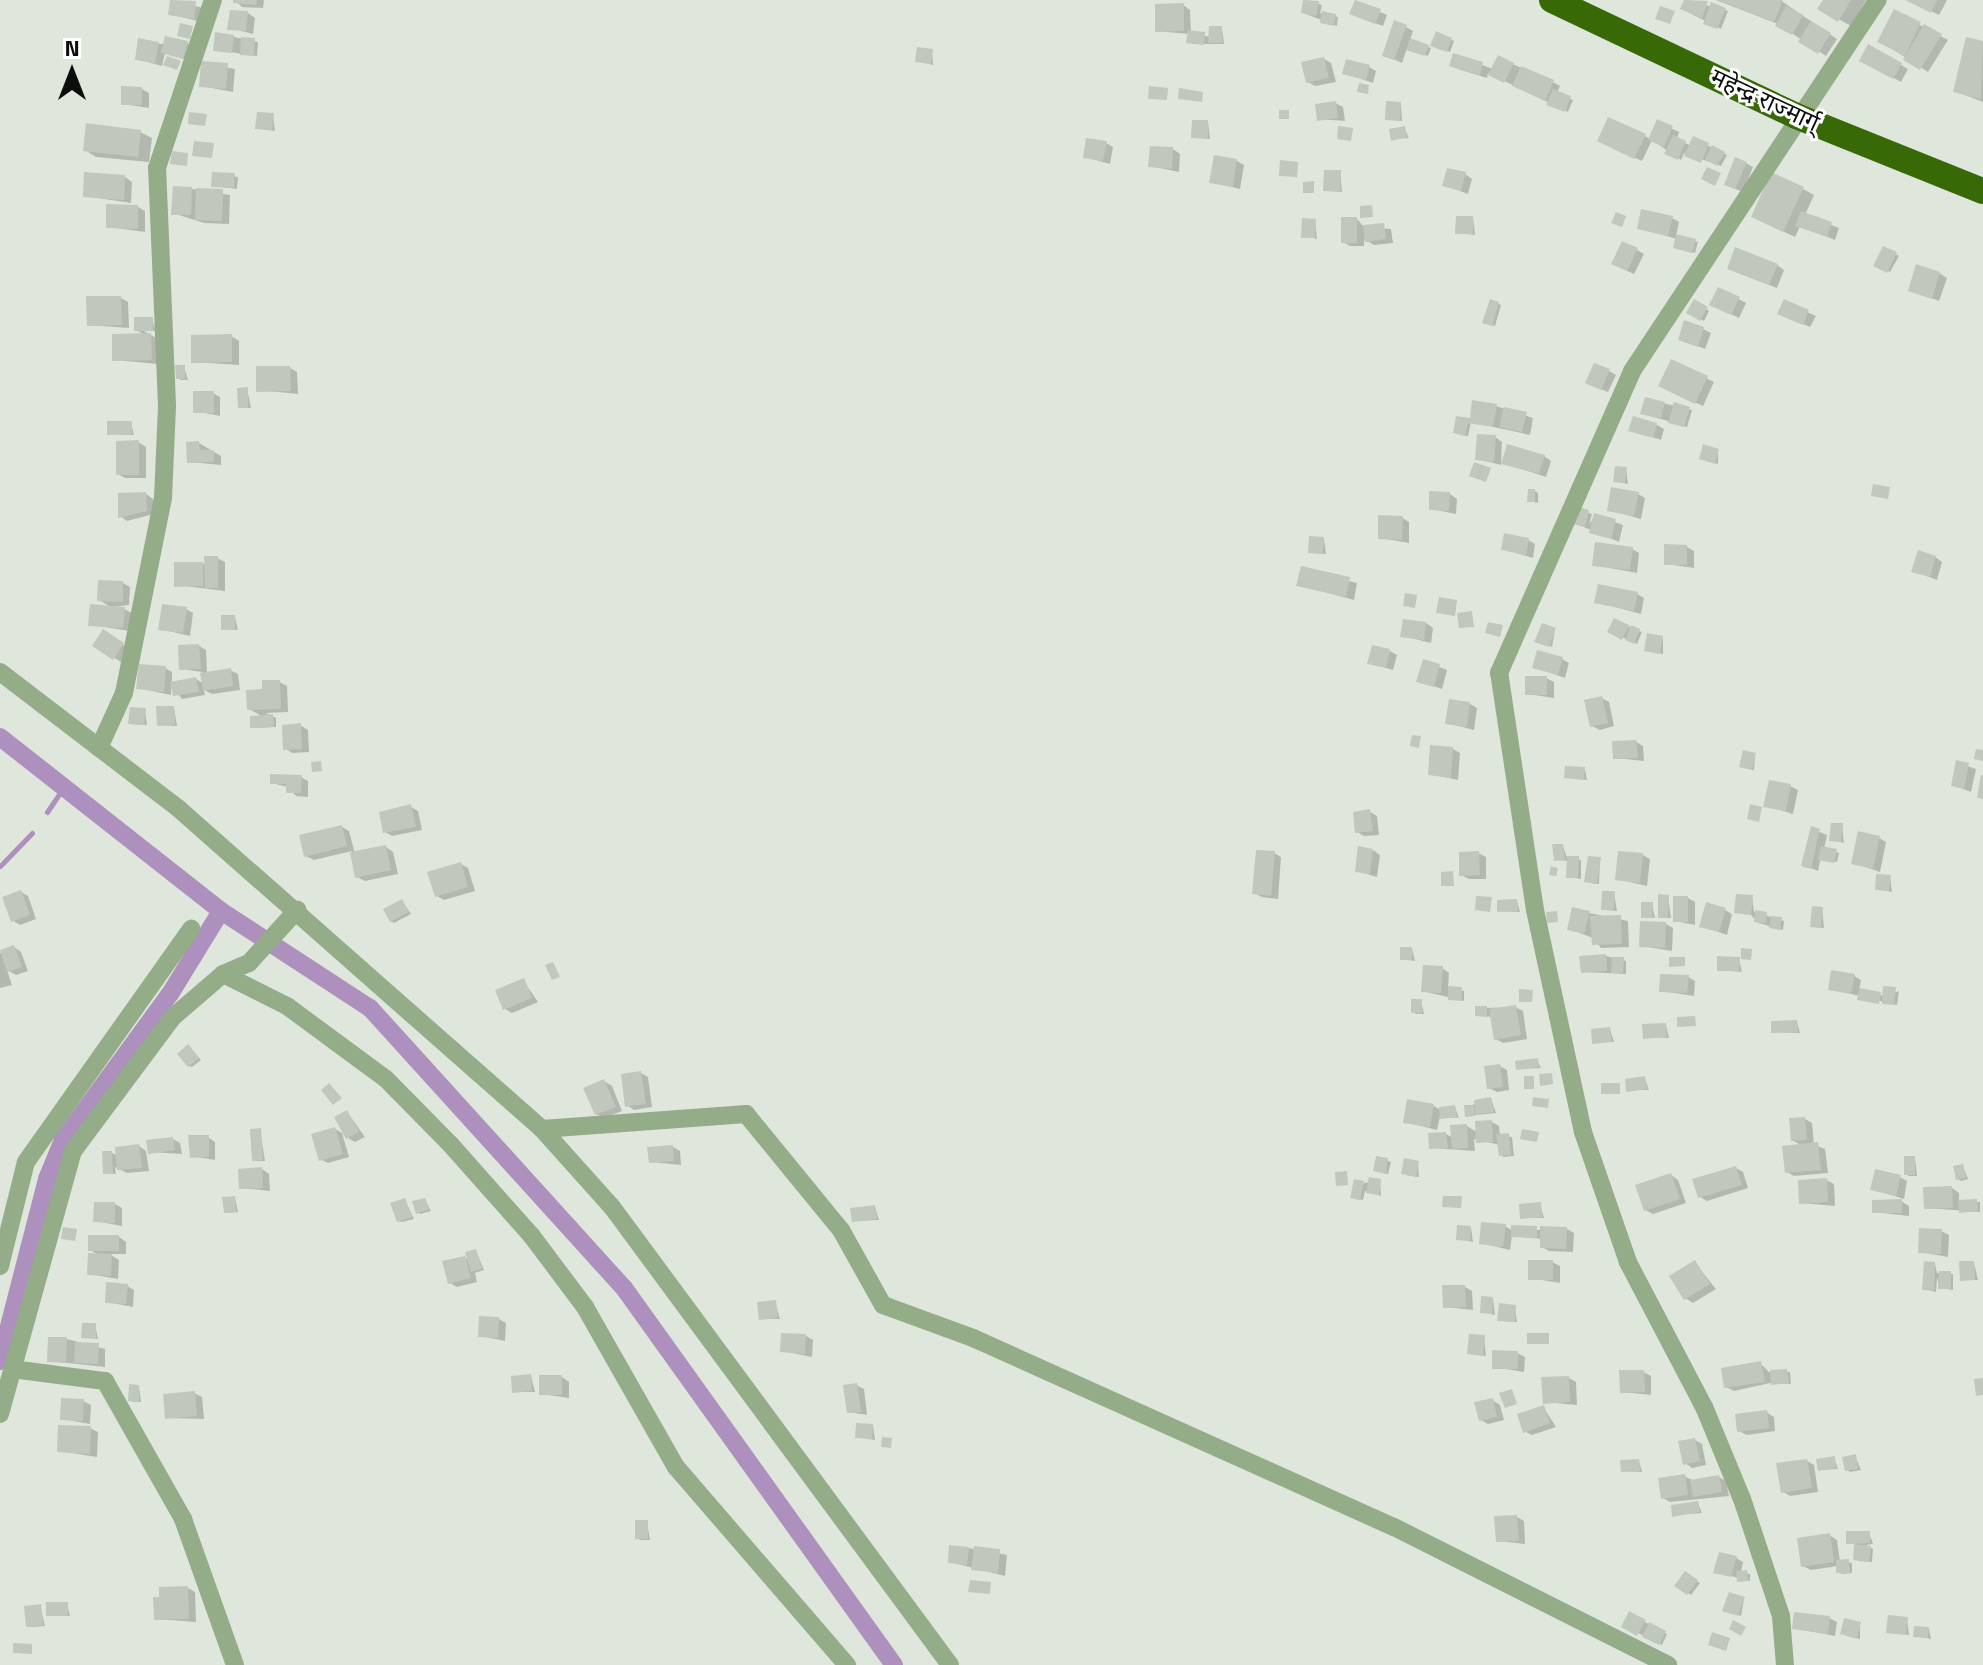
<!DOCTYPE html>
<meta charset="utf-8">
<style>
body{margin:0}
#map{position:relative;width:1983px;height:1665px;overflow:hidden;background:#dfe7dc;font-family:"Titillium Web","Noto Sans Devanagari",sans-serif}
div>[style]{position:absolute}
.shadow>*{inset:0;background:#0003}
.stream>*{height:5px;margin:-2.5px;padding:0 2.5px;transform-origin:2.5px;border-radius:2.5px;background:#ad90bd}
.canal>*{height:18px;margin:-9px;padding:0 9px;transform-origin:9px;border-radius:9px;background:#ad90bd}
.building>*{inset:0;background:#c0c7bc}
.minor>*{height:18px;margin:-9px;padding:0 9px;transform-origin:9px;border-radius:9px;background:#94ac87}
.highway>*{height:26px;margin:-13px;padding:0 13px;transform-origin:13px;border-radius:13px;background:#376a07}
span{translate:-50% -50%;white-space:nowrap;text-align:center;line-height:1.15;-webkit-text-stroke:6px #fff;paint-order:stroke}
.street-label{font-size:24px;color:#0b0e0a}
.north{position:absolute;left:32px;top:32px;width:80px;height:80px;-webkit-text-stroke:6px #fff;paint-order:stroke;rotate:0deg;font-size:22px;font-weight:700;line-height:32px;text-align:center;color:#0b0e0a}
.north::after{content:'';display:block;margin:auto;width:28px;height:36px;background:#0b0e0a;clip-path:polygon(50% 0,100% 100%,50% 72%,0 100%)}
</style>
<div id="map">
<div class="shadow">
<div style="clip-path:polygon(172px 0,203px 8px,201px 22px,170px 14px)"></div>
<div style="clip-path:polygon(235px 0,264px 0,263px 8px,242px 7px)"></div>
<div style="clip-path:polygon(1305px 0,1322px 5px,1320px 13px,1338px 17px,1337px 26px,1306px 14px)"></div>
<div style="clip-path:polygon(1686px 0,1728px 11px,1721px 29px,1682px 9px)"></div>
<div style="clip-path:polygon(1716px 0,1780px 0,1837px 39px,1826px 56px,1778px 24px)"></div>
<div style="clip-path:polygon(1825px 0,1866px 0,1851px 26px,1820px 9px)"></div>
<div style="clip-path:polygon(1908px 0,1947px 0,1939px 15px)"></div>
<div style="clip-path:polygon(1356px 2px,1387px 15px,1383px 26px,1359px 17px)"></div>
<div style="clip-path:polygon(1183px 5px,1190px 10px,1191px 33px,1210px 37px,1222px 28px,1224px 44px,1192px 44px,1189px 34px,1157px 31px)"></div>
<div style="clip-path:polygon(1895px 12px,1948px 40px,1928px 72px,1880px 41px)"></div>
<div style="clip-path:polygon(248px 13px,255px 18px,253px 34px,230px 28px)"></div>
<div style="clip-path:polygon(1406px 27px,1413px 31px,1410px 40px,1431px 48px,1428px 56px,1407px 48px,1402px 63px,1385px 55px)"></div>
<div style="clip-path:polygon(1437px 34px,1454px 41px,1450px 52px,1436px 47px)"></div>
<div style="clip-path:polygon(234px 37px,258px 42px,257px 56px,215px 50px)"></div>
<div style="clip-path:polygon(1968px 39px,1983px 43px,1983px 102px,1955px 91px)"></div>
<div style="clip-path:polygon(187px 43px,194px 47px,191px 61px,165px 53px,162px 66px,137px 59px,158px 44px)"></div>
<div style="clip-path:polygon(1869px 47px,1908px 69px,1901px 82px,1861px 60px)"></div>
<div style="clip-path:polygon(932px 51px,933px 65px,917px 61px)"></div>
<div style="clip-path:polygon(1454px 55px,1493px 69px,1499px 58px,1553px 82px,1560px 86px,1557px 93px,1573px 100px,1568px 112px,1488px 73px,1487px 78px,1458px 69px,1451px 65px)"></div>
<div style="clip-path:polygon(1324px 59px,1331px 63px,1336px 82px,1315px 86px,1308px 82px)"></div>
<div style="clip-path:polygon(203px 63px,235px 69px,233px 92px,201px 86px)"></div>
<div style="clip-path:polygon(1369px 67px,1376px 71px,1373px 83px,1344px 73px)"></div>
<div style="clip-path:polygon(142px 89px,149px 93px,149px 108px,123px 104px)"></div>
<div style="clip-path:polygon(1335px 103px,1343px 107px,1345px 121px,1319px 119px)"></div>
<div style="clip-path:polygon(1401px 104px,1402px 121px,1387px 119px)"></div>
<div style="clip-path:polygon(273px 115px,275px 131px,260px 129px)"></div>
<div style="clip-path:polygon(1208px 122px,1210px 139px,1193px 137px)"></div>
<div style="clip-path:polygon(1658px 122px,1679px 132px,1677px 139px,1691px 146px,1694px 139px,1727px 155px,1721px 166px,1684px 153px,1681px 160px,1652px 140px,1642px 161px,1607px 145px,1645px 136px,1650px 139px)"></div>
<div style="clip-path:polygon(1404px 128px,1409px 138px,1393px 139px)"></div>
<div style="clip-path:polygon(140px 132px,152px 138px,149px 162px,96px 157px,85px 150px)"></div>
<div style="clip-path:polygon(1106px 143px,1113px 147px,1110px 164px,1085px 157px)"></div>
<div style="clip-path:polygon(1173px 149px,1180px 154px,1179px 172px,1150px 166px)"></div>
<div style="clip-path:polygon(1237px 161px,1244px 165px,1240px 189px,1211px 182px)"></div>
<div style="clip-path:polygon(1746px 163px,1753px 167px,1743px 192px,1733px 188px)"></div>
<div style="clip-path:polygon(1340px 172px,1342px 192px,1325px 190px)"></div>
<div style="clip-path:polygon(214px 174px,238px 177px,237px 189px,213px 186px)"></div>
<div style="clip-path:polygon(1465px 174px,1472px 179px,1468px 194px,1444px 185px)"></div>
<div style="clip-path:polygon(125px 177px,132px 182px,131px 203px,85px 196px)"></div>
<div style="clip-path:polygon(192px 189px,230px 195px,229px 224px,204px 223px,173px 213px)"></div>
<div style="clip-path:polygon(1803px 189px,1814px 195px,1805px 215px,1839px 228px,1835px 240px,1800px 226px,1795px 237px,1765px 223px)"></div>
<div style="clip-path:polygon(138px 207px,145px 211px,145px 232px,108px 227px)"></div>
<div style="clip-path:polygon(1473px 218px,1475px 235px,1457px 233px)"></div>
<div style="clip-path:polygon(1672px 218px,1679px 222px,1676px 236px,1698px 242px,1695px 253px,1678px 249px,1677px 239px,1639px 228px)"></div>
<div style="clip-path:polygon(1357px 219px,1364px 227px,1391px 229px,1393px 243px,1374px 245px,1364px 239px,1364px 246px,1350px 246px,1343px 242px)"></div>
<div style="clip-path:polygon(1315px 221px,1317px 239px,1303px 236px)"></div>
<div style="clip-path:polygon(1884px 248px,1899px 256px,1890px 272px,1875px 265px)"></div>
<div style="clip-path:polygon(1637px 250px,1644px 254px,1634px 274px,1621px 268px)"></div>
<div style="clip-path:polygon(1777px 265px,1784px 270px,1777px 288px,1736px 272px)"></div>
<div style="clip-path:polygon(1939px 273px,1947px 278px,1939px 301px,1910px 290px)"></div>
<div style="clip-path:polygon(1719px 289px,1746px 303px,1739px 318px,1719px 308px)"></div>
<div style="clip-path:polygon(121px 298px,128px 302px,129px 328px,89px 325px)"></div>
<div style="clip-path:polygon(1491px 301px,1501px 305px,1495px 326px,1487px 324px)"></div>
<div style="clip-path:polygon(1694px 302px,1709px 311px,1704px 321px,1689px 312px)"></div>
<div style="clip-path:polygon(1785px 302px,1816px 316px,1810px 327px,1787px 317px)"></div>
<div style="clip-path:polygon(152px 319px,156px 331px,144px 331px,158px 339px,158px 364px,114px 360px,145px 335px,136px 330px)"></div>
<div style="clip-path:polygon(1703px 329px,1711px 333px,1705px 349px,1680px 339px)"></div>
<div style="clip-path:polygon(231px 336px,239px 341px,239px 365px,193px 362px)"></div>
<div style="clip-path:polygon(1672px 362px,1714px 382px,1703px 406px,1668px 390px)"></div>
<div style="clip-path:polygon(184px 367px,188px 380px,181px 380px,178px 378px)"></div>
<div style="clip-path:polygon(290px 368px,297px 372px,298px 394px,258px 390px)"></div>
<div style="clip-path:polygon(1609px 371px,1616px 375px,1608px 392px,1595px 387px)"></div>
<div style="clip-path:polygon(247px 389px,251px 408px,243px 408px,240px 406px)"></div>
<div style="clip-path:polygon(213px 393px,220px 397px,220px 416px,195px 411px)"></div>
<div style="clip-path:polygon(1646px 399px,1692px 410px,1687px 427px,1642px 413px)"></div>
<div style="clip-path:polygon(1496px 406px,1533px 418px,1530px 435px,1471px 422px,1468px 436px,1458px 434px,1468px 420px)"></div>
<div style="clip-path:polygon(131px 423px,134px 435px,109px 434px)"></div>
<div style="clip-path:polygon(1657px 425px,1664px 429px,1661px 440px,1631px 430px)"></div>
<div style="clip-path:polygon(1495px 437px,1502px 442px,1501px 465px,1477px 459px)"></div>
<div style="clip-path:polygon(138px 442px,146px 447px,146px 478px,125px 478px,118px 474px)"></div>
<div style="clip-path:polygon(199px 443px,221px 456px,221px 465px,189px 462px)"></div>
<div style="clip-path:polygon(1718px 451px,1718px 464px,1704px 459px)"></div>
<div style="clip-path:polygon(1544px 456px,1551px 461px,1546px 477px,1503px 463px)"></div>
<div style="clip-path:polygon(1626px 469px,1628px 484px,1618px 482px)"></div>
<div style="clip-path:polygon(1535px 491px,1538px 493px,1538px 503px,1529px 501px)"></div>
<div style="clip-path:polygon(146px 494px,153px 499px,154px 514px,127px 521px,120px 516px)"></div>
<div style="clip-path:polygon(1450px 494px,1457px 499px,1456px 514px,1431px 509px)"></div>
<div style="clip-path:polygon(1638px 494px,1645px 498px,1641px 519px,1609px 510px)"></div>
<div style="clip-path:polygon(1579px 510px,1592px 514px,1589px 525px,1595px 515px,1623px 525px,1619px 542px,1579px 525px)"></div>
<div style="clip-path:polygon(1402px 518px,1409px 522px,1409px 543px,1380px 538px)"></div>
<div style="clip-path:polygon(1324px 539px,1326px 554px,1310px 552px)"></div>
<div style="clip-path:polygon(1528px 540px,1535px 544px,1533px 558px,1503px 549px)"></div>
<div style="clip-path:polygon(1687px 547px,1694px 551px,1694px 568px,1666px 564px)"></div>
<div style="clip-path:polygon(1632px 549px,1639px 553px,1637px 573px,1594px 565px)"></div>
<div style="clip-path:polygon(1935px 557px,1942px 562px,1937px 580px,1914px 571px)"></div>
<div style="clip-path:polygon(217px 558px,225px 562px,225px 591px,176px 585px,176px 564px,206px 564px)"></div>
<div style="clip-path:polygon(1302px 569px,1357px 583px,1354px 600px,1299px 585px)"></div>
<div style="clip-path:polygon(123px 583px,130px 587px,129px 605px,111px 607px,99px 600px)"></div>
<div style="clip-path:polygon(1637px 594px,1644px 598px,1641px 614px,1597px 602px)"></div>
<div style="clip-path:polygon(124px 609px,132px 613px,130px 631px,91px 625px)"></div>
<div style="clip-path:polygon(186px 609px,193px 613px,190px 636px,160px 629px)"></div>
<div style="clip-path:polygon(235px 617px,238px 630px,223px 628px)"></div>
<div style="clip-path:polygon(1615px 621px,1642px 632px,1637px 644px,1609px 631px)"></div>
<div style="clip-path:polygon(1426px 623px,1433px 628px,1431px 643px,1403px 636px)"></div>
<div style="clip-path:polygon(1555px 630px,1552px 647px,1540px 642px)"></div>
<div style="clip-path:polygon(104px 632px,130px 649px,121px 662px,95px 646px)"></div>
<div style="clip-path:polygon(1663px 638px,1663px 654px,1646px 650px)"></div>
<div style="clip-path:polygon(199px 646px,206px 650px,207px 674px,230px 670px,238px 674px,240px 690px,212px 694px,204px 690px,205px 695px,182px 699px,171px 685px,171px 695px,138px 688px,165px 668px,172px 672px,172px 683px,196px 679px,204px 684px,202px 672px,181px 669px)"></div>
<div style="clip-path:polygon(1390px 651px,1397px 655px,1393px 670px,1370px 663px)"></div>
<div style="clip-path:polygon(1562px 659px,1569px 663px,1565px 678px,1534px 667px)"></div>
<div style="clip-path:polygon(1424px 661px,1447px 670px,1442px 689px,1419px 681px)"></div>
<div style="clip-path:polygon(1546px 678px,1554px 682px,1554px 698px,1527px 694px)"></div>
<div style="clip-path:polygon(279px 682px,287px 686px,288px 712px,266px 713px,276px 718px,276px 727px,255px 728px,263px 717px,249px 709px)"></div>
<div style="clip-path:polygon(1601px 698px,1609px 702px,1614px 726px,1600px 730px,1592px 726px)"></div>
<div style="clip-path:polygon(1470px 704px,1477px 708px,1474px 730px,1447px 723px)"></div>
<div style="clip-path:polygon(174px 708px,177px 726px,159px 725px)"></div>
<div style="clip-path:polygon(145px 710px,147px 725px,133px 724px)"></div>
<div style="clip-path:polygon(300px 725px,308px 730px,309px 752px,292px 753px,285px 748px)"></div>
<div style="clip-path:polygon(1636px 742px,1643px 746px,1644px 761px,1615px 758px)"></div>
<div style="clip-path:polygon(1453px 749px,1460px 753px,1458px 780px,1430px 774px)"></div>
<div style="clip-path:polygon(1755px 755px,1754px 770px,1744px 768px)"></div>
<div style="clip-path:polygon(1958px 763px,1976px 769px,1971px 792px,1953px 785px)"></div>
<div style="clip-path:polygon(1585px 769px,1587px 780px,1566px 777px)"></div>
<div style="clip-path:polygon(301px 777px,308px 781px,308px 797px,296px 796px,288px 787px,272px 783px)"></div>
<div style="clip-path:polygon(1790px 786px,1798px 790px,1793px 814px,1766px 806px)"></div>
<div style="clip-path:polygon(411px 807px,418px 811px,422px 830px,392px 836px,385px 832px)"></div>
<div style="clip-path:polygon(1370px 812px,1377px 816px,1379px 835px,1364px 836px,1357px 832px)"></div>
<div style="clip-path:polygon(1842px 825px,1844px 843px,1831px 840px)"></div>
<div style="clip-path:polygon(342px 827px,349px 831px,355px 854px,386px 847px,393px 852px,398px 874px,365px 881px,357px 877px,352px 851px,314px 860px,306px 856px)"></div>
<div style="clip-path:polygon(1812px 829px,1827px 835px,1824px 849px,1839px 853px,1837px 862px,1821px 858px,1818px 871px,1804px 865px)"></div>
<div style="clip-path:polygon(1879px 838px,1886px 842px,1880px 872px,1853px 863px)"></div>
<div style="clip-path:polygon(1563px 846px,1567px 858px,1581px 860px,1581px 879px,1568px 877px,1569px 861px,1556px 860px)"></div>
<div style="clip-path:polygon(1373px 850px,1380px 855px,1377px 877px,1357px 871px)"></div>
<div style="clip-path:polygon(1274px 853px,1281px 857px,1278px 899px,1262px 897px,1254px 893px)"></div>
<div style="clip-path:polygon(1478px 853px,1486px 857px,1486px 879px,1469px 879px,1461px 875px)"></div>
<div style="clip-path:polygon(1643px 855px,1650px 859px,1647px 886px,1617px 879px)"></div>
<div style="clip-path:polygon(1600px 859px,1599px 884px,1590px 883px)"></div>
<div style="clip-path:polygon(461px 864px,468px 868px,475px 891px,444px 900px,437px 896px)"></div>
<div style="clip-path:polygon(1890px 877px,1892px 892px,1877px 889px)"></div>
<div style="clip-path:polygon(21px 892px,28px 896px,36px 919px,20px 925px,13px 921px)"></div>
<div style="clip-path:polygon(1614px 893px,1617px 911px,1606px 910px,1603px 909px)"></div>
<div style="clip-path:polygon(1668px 897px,1671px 918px,1663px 918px,1660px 917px)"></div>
<div style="clip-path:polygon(1752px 897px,1754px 912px,1784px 921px,1783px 930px,1759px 923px,1744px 908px,1747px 915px,1736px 912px)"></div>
<div style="clip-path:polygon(1688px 898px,1695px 902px,1695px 925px,1675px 921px)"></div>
<div style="clip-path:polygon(402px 901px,411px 914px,394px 923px,391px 921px)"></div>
<div style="clip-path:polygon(1517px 901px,1520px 912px,1499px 911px)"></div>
<div style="clip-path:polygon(1652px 904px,1655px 918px,1643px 916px)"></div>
<div style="clip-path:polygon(1822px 909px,1824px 928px,1815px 927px)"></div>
<div style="clip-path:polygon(1725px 910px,1732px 914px,1727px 935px,1702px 926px)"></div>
<div style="clip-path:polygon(1589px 913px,1628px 921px,1629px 947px,1601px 948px,1593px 938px,1569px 929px)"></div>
<div style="clip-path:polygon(1666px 924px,1673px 928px,1672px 951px,1641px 946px)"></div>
<div style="clip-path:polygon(14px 947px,21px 952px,28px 971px,16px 975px,7px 970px,12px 985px,0 988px,0 953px)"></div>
<div style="clip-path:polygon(1412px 949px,1415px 961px,1402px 959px)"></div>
<div style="clip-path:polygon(1606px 956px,1626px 961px,1626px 974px,1583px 972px)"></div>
<div style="clip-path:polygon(1739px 959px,1742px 972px,1719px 970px)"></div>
<div style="clip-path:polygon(1442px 968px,1449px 973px,1448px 988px,1464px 991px,1464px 1001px,1423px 991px)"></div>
<div style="clip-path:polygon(1854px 976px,1861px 980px,1859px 990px,1885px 996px,1899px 991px,1897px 1005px,1830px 989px)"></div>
<div style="clip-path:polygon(1688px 977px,1695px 981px,1694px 996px,1661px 991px)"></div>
<div style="clip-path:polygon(523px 980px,538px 1002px,512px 1013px,505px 1009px)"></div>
<div style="clip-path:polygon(1421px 1001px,1424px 1014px,1416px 1014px,1413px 1012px)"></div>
<div style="clip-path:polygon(1515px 1007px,1523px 1011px,1527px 1039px,1503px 1043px,1496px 1039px,1492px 1017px,1477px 1015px,1486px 1008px)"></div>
<div style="clip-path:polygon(1797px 1022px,1800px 1033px,1773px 1032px)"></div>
<div style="clip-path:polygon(1666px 1025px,1669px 1038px,1645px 1037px)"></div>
<div style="clip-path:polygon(1610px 1029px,1614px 1042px,1594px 1042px)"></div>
<div style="clip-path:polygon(189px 1047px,201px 1060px,192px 1067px,189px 1066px)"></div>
<div style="clip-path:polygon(1537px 1060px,1541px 1068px,1518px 1069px)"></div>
<div style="clip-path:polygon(1499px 1066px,1507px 1070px,1509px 1090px,1497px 1092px,1489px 1088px)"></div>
<div style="clip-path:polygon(641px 1073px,648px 1077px,652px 1107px,634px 1110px,627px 1105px)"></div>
<div style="clip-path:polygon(1645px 1079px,1649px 1090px,1628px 1090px)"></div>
<div style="clip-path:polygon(604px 1081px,612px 1086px,622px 1111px,604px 1118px,596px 1114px)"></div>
<div style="clip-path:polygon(1491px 1099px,1496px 1113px,1467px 1116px,1466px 1107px)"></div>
<div style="clip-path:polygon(1434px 1106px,1442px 1111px,1455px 1107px,1459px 1118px,1440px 1116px,1437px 1130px,1405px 1122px)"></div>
<div style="clip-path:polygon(347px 1112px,365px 1137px,355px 1142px,348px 1138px)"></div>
<div style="clip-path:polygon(1805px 1119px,1812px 1123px,1814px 1145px,1825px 1149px,1828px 1173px,1794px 1176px,1787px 1172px,1803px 1146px,1792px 1140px)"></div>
<div style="clip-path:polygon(1492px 1122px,1499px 1126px,1500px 1136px,1512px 1137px,1514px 1156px,1503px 1157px,1500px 1145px,1474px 1139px,1475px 1151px,1431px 1148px,1446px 1134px,1453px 1138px,1467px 1126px,1478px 1133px)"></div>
<div style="clip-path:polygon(335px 1129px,342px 1133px,349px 1157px,328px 1163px,320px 1159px)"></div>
<div style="clip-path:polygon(260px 1130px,265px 1161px,257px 1161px,254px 1160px)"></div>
<div style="clip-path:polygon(208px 1137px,215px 1142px,215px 1160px,192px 1156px)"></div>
<div style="clip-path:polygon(173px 1139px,180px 1143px,182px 1154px,150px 1152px)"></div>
<div style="clip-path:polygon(139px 1146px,146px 1151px,149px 1171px,127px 1173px,115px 1167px,116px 1174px,105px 1173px,112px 1153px,118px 1156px)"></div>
<div style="clip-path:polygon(673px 1147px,680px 1151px,681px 1165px,651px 1162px)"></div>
<div style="clip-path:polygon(1378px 1158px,1391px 1162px,1388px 1174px,1378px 1172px)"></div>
<div style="clip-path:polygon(1915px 1158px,1917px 1176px,1909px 1176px,1906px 1174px)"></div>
<div style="clip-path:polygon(1418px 1163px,1419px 1177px,1406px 1175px)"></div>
<div style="clip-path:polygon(1963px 1166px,1968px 1179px,1961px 1181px,1958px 1179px)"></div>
<div style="clip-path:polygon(1736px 1168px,1743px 1172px,1748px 1188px,1707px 1201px,1700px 1197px)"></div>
<div style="clip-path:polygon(262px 1169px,269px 1174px,270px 1191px,241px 1188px)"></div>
<div style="clip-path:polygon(1671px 1175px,1678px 1180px,1686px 1203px,1653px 1214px,1645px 1210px)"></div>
<div style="clip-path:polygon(1900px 1177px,1907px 1181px,1904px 1199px,1872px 1189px)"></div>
<div style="clip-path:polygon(1826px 1180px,1834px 1184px,1835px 1206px,1801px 1203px)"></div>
<div style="clip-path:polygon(1380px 1181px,1381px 1196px,1365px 1191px,1363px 1200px,1355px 1199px,1364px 1183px)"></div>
<div style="clip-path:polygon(1952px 1188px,1959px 1193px,1959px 1202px,1980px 1202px,1980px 1212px,1926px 1208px)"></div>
<div style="clip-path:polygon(235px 1198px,238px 1212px,228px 1213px,225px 1211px)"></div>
<div style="clip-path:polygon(405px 1200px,414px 1219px,402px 1222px,398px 1221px)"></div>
<div style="clip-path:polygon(425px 1200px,431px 1211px,420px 1214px,417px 1212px)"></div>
<div style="clip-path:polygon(1901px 1201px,1909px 1206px,1909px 1216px,1874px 1212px)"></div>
<div style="clip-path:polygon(115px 1204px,122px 1208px,122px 1226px,95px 1221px)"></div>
<div style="clip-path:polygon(1540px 1204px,1544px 1218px,1522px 1218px)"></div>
<div style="clip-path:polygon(875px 1207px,879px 1220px,853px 1221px)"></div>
<div style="clip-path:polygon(1505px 1226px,1513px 1231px,1567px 1229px,1574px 1233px,1573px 1252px,1549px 1251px,1542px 1247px,1542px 1239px,1512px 1236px,1510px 1250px,1481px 1243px)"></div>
<div style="clip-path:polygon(1471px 1228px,1473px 1242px,1458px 1239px)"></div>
<div style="clip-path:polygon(1941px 1231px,1949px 1235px,1948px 1257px,1920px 1252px)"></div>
<div style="clip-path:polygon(119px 1237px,126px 1242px,126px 1254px,109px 1254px,119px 1260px,118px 1279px,89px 1274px,99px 1255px,90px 1250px)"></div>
<div style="clip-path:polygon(476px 1251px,484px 1270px,475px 1273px,477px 1282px,457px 1287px,450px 1283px,465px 1258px,470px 1261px)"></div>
<div style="clip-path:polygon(1552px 1262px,1560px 1266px,1560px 1283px,1530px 1278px)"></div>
<div style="clip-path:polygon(1695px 1263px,1716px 1289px,1693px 1303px,1685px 1298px)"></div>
<div style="clip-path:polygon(1974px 1263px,1978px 1280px,1962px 1280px)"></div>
<div style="clip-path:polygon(1935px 1264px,1937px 1273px,1953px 1274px,1953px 1290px,1940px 1288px,1937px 1278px,1936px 1292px,1924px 1289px)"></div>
<div style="clip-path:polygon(127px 1286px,134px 1290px,133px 1307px,107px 1302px)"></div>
<div style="clip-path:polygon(1465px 1287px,1472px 1291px,1473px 1310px,1445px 1307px)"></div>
<div style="clip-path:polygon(1493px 1299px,1495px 1315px,1482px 1312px)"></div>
<div style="clip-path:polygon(775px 1302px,780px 1319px,761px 1319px)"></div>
<div style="clip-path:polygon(1515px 1307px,1517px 1322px,1503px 1321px)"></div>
<div style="clip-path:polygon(499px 1319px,506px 1323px,505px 1341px,480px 1336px)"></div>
<div style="clip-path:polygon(95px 1325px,98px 1339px,83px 1337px)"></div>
<div style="clip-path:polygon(806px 1336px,813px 1340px,812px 1357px,782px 1351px)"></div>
<div style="clip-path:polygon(1484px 1337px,1486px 1356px,1472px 1354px)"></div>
<div style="clip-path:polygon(67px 1339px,105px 1349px,105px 1367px,49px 1361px)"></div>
<div style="clip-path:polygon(1517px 1353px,1525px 1357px,1524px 1372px,1494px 1367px)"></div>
<div style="clip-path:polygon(1760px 1363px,1769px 1372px,1790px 1372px,1791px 1384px,1770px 1383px,1734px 1391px,1726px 1387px)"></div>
<div style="clip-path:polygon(1643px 1372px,1651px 1376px,1651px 1395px,1622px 1392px)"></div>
<div style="clip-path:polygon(531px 1376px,535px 1392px,514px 1392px)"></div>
<div style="clip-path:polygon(562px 1377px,569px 1382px,569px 1398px,541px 1394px)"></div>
<div style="clip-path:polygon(1569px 1378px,1576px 1382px,1577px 1405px,1544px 1402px)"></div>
<div style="clip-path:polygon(856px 1385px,864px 1389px,867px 1415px,849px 1412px)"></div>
<div style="clip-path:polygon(139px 1387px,141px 1402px,133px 1402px,130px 1400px)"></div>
<div style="clip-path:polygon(194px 1393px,202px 1397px,204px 1419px,167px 1418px)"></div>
<div style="clip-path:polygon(1492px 1400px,1500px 1405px,1504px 1420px,1488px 1424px,1481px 1420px)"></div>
<div style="clip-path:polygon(83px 1401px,91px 1405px,90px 1424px,62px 1419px)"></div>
<div style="clip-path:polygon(1544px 1408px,1556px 1427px,1532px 1435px,1524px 1431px)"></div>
<div style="clip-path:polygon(1766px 1412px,1774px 1417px,1775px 1431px,1747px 1435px,1739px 1431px)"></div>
<div style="clip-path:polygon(873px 1426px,875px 1440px,857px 1437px)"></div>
<div style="clip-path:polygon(90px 1428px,98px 1432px,97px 1457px,59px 1451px)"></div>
<div style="clip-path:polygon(1695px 1440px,1702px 1444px,1706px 1465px,1692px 1468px,1685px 1463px)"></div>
<div style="clip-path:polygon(1855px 1456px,1861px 1470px,1850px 1472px,1847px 1470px)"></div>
<div style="clip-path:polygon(1834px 1458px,1838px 1469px,1819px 1470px)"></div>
<div style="clip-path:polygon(1639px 1461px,1642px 1472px,1623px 1471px)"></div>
<div style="clip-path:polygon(1807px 1461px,1814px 1465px,1818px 1492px,1790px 1496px,1782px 1491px)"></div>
<div style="clip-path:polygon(1684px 1476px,1692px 1480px,1719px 1477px,1726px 1481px,1729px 1496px,1670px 1502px,1663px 1498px)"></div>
<div style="clip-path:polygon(1698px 1503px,1702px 1513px,1674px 1515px)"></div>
<div style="clip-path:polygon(1517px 1517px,1524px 1521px,1525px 1544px,1498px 1541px)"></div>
<div style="clip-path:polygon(647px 1522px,650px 1540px,640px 1540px,637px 1538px)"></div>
<div style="clip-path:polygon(1869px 1533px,1873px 1544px,1866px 1545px,1873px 1549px,1872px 1562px,1858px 1561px,1856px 1544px,1848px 1543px)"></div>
<div style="clip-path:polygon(1829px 1535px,1837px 1540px,1840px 1562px,1852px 1563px,1852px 1573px,1841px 1574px,1838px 1566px,1811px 1570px,1803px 1566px)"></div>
<div style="clip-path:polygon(968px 1548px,1007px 1555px,1005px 1576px,950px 1562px)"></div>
<div style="clip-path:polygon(1736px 1558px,1743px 1562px,1741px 1572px,1750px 1574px,1750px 1581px,1716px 1572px)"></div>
<div style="clip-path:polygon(1685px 1574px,1700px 1583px,1691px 1595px,1677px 1585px)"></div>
<div style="clip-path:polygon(188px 1588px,195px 1592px,196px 1622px,156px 1619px)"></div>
<div style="clip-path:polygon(1744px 1599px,1741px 1616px,1727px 1611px)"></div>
<div style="clip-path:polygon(67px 1604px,70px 1616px,48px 1615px)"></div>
<div style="clip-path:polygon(40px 1606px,45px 1626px,31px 1627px,28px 1626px)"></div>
<div style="clip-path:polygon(1630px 1614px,1667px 1634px,1662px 1645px,1624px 1626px)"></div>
<div style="clip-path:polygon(1829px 1618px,1837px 1622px,1835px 1636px,1794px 1628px)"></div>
<div style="clip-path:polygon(1907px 1619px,1909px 1635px,1891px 1633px)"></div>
<div style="clip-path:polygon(1860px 1624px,1860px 1639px,1845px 1635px)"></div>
<div style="clip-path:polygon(1929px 1629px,1931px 1639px,1916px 1636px)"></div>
</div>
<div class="stream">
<div style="left:47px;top:812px;width:30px;rotate:-56deg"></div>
<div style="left:0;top:866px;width:46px;rotate:-45.9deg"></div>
</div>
<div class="canal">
<div style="left:0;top:737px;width:281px;rotate:38.2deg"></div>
<div style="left:221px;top:911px;width:178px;rotate:33.1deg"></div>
<div style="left:370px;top:1008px;width:378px;rotate:47.8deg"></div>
<div style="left:624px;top:1288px;width:464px;rotate:54.4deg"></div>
<div style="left:0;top:1361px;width:188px;rotate:-75.5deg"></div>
<div style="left:47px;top:1179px;width:42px;rotate:-67.7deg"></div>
<div style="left:63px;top:1140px;width:181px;rotate:-53.8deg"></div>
<div style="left:170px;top:994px;width:97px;rotate:-58.4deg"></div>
</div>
<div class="building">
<div style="clip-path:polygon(170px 0,196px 1px,194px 19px,168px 15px)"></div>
<div style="clip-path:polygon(233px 0,257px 0,256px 5px,233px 3px)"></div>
<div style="clip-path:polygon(1303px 0,1319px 1px,1316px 16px,1301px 13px)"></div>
<div style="clip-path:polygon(1355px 0,1381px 9px,1375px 24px,1349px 14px)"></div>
<div style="clip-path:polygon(1684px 0,1708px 1px,1702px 18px,1680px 9px)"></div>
<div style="clip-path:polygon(1718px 0,1783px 0,1774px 22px)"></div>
<div style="clip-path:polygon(1823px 0,1851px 0,1838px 22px,1817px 9px)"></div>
<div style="clip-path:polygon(1905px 0,1937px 0,1931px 13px)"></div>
<div style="clip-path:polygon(1711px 2px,1726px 8px,1717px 29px,1703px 24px)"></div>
<div style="clip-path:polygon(1184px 3px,1184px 31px,1155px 32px,1155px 4px)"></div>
<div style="clip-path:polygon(1660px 6px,1675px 11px,1670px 24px,1655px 19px)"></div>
<div style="clip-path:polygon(1786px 6px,1803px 15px,1792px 35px,1775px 26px)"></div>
<div style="clip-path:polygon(1894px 9px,1921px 22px,1905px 56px,1877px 42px)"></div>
<div style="clip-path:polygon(230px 10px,248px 11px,246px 31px,227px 30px)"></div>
<div style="clip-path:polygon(1322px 11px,1336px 14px,1334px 26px,1320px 23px)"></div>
<div style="clip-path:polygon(1394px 20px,1407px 25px,1394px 60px,1382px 56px)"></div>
<div style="clip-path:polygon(1811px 21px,1831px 33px,1818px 54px,1798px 42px)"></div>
<div style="clip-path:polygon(180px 23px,193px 26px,190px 39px,177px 36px)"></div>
<div style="clip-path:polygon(1924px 24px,1942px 34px,1920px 70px,1903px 60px)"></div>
<div style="clip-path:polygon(1209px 26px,1222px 26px,1222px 43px,1208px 43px)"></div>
<div style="clip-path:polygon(1188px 30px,1205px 32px,1204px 45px,1186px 43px)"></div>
<div style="clip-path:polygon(1436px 31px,1452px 38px,1447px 52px,1430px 46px)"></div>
<div style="clip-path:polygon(215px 32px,234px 35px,232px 53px,213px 51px)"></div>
<div style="clip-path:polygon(165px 36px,188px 41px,183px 59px,161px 53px)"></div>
<div style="clip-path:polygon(241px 37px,255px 38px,254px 56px,240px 55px)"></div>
<div style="clip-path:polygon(1966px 37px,1983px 41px,1981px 99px,1953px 92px)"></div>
<div style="clip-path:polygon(138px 38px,159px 42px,155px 63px,135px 60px)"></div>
<div style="clip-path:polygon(1410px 38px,1429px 45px,1425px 56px,1406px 50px)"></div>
<div style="clip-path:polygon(1868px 44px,1902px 63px,1893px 79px,1859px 61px)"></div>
<div style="clip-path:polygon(917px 47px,933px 49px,931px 64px,915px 62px)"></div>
<div style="clip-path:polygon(1453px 53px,1483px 62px,1480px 75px,1449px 66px)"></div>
<div style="clip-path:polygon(1498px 55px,1514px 63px,1504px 83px,1488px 75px)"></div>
<div style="clip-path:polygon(167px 56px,181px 61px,177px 70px,163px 65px)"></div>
<div style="clip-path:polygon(1324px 57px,1329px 78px,1306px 83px,1301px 62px)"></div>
<div style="clip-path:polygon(1346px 59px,1370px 65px,1366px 80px,1342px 74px)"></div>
<div style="clip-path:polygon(201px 61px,228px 63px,226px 89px,199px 87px)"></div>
<div style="clip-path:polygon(1521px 66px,1554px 80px,1545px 101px,1512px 86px)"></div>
<div style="clip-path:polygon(1359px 83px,1369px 85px,1368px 94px,1357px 92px)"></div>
<div style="clip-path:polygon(121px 86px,142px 87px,142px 105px,121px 105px)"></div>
<div style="clip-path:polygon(1149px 86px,1168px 88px,1167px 100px,1148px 99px)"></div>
<div style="clip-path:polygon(1179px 88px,1203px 92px,1202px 102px,1178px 99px)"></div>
<div style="clip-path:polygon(1553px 89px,1571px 96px,1565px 112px,1546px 105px)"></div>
<div style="clip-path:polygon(1336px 101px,1338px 118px,1317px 121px,1315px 104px)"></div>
<div style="clip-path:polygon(1386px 101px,1401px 102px,1400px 121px,1385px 120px)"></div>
<div style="clip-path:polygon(1279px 110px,1289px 110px,1289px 119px,1279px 119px)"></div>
<div style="clip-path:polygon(189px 112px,207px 114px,205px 126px,188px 124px)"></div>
<div style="clip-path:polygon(257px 112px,274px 113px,272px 130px,255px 129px)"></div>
<div style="clip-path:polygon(1608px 117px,1646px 134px,1634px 159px,1597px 141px)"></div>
<div style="clip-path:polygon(1657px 119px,1673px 126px,1664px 147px,1648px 140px)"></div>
<div style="clip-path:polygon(1192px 120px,1208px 120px,1208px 139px,1191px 138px)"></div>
<div style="clip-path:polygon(86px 123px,141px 130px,138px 157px,83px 151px)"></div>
<div style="clip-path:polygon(1338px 126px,1353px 128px,1351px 141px,1337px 139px)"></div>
<div style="clip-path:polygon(1405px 126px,1407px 137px,1391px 141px,1389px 129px)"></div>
<div style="clip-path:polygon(1673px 135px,1686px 141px,1678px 160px,1664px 154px)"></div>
<div style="clip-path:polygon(1693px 136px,1709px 143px,1701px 163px,1684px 156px)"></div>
<div style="clip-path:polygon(1086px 138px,1107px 141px,1103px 161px,1083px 158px)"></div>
<div style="clip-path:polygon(194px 141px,214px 143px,212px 158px,192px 156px)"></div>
<div style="clip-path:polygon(1712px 145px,1725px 152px,1717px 166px,1705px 159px)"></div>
<div style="clip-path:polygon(1150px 146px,1173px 147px,1172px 169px,1148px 167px)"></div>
<div style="clip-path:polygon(172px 151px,188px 153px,187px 166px,170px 164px)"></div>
<div style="clip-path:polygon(1214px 155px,1237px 159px,1233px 187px,1209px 183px)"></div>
<div style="clip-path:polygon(1735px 157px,1747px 162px,1735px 189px,1724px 185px)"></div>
<div style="clip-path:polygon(1280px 160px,1298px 162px,1297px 177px,1279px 176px)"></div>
<div style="clip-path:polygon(1707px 167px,1721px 173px,1715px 186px,1701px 179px)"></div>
<div style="clip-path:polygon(1447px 168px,1466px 172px,1461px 191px,1442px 186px)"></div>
<div style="clip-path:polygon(1324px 170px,1341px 170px,1340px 192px,1323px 191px)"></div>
<div style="clip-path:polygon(84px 172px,125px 175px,124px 200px,83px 197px)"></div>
<div style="clip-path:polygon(212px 172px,235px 173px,234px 188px,211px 187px)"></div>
<div style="clip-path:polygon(1771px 172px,1804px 187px,1783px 232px,1751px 217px)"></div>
<div style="clip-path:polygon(1314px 181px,1314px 193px,1303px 193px,1303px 182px)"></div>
<div style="clip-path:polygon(173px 186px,192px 187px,191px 215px,171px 215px)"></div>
<div style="clip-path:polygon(196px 188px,223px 189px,222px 221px,195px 220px)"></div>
<div style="clip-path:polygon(106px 204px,138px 205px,138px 229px,106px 228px)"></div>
<div style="clip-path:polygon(1372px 205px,1373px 217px,1360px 218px,1360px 206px)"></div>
<div style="clip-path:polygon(1641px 209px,1673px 216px,1668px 236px,1637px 229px)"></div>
<div style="clip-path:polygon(1801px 211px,1832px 222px,1827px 237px,1795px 226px)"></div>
<div style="clip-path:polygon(1616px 212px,1626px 216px,1622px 227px,1611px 223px)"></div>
<div style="clip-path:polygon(1456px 216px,1473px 216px,1473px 234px,1455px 234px)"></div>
<div style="clip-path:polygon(1341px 217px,1357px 217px,1357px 243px,1341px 243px)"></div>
<div style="clip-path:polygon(1302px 218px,1316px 219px,1315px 238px,1301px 238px)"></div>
<div style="clip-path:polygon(1384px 223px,1386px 239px,1365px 242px,1363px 225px)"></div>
<div style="clip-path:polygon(1676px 234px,1696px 239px,1692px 253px,1673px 248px)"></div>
<div style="clip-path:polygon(1622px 241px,1638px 248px,1627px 271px,1611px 264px)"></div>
<div style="clip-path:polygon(1883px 246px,1897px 252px,1887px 273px,1873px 266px)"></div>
<div style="clip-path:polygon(1735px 247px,1778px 264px,1769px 285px,1727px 269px)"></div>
<div style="clip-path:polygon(1916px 264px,1940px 272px,1932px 299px,1908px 291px)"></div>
<div style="clip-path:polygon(1718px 287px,1740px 297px,1731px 315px,1709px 305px)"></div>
<div style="clip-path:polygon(86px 296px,121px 296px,122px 325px,87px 326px)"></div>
<div style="clip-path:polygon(1490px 299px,1499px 302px,1492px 326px,1482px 323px)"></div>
<div style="clip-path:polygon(1694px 299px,1708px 307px,1700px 321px,1686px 313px)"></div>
<div style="clip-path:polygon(1784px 299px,1809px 310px,1803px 325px,1777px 314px)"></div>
<div style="clip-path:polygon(134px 317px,153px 317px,153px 331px,134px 331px)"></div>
<div style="clip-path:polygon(1684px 320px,1704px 327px,1698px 347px,1678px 340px)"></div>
<div style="clip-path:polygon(151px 333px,152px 360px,112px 361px,112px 334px)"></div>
<div style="clip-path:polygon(232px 334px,232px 362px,191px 363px,191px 335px)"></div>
<div style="clip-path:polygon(1671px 359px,1708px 376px,1695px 404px,1658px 386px)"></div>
<div style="clip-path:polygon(1594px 363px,1610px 369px,1601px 390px,1585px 383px)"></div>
<div style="clip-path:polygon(175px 365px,185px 365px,185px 379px,176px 379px)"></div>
<div style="clip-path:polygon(256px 366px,290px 366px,291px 391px,256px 392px)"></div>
<div style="clip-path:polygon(248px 387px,248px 408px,238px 408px,237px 388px)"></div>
<div style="clip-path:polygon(193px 391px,214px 391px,214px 413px,193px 413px)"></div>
<div style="clip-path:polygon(1645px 397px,1665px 402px,1661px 419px,1640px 414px)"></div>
<div style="clip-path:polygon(1472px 400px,1497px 404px,1493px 427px,1468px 423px,1465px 436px,1453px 433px,1456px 416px,1470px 418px)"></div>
<div style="clip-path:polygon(1674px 402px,1690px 407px,1684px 427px,1668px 423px)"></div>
<div style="clip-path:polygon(1504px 407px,1527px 412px,1522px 432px,1499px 427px)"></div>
<div style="clip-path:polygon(1633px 416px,1657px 423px,1653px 438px,1628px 431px)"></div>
<div style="clip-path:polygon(107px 421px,132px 421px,132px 434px,107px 435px)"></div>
<div style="clip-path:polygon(1477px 434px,1496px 435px,1494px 462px,1475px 460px)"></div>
<div style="clip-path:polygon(139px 440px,139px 475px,116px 475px,116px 441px)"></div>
<div style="clip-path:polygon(199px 441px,200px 450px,214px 450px,214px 462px,187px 463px,186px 442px)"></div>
<div style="clip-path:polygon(1507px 444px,1545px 455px,1539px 474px,1501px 464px)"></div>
<div style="clip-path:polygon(1703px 444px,1719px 449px,1715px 464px,1699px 459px)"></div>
<div style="clip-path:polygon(1474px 462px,1491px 468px,1486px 482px,1469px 476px)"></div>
<div style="clip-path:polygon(1615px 466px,1627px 467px,1625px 483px,1613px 482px)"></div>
<div style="clip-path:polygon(1873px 484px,1890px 487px,1888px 499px,1871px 496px)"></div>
<div style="clip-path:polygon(1611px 487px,1639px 492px,1634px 516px,1607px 511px)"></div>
<div style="clip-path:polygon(1528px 489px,1535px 489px,1535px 502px,1527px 502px)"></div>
<div style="clip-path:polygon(1429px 491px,1450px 492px,1449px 511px,1429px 510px)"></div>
<div style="clip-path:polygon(146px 492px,147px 511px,118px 518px,118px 493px)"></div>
<div style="clip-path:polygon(1578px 507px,1589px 510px,1585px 527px,1573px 524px)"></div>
<div style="clip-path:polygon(1594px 513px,1616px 519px,1611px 539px,1589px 533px)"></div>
<div style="clip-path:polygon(1378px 515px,1403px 516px,1402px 540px,1378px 539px)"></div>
<div style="clip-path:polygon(1504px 533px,1529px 538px,1526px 555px,1501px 550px)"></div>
<div style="clip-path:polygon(1309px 536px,1324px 537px,1323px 554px,1308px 553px)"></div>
<div style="clip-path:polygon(1595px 542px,1633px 547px,1630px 570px,1592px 566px)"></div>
<div style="clip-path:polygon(1664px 544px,1687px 545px,1687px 565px,1664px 565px)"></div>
<div style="clip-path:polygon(1918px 550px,1936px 556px,1930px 577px,1911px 572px)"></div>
<div style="clip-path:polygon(204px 556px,218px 556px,218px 588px,205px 588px)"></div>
<div style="clip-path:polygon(174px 562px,203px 562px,203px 586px,174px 587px)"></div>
<div style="clip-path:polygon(1301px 566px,1350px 577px,1346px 597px,1296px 586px)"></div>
<div style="clip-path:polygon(98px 580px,123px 581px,123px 602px,97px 601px)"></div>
<div style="clip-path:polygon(1598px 584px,1638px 592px,1634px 611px,1594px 603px)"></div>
<div style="clip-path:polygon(1405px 593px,1417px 595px,1415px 608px,1403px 606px)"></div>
<div style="clip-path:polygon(1439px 597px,1457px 600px,1455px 616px,1436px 613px)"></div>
<div style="clip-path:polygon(90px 604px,125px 607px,123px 628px,88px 626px)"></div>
<div style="clip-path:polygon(162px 604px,187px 607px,183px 633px,158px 630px)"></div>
<div style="clip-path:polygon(1472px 611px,1474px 627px,1459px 628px,1457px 613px)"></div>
<div style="clip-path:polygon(221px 615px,235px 615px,235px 630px,221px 630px)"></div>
<div style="clip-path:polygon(1614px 618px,1629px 625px,1622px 640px,1607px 632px)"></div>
<div style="clip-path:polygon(1403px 619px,1426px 622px,1424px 640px,1400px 637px)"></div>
<div style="clip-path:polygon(1488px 622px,1503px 625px,1500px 637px,1485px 633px)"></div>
<div style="clip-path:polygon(1542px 623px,1556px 628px,1549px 647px,1534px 642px)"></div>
<div style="clip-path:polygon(1631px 625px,1640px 629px,1634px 644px,1625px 640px)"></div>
<div style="clip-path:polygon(103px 629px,124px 643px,113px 660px,92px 646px)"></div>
<div style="clip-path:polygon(1647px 633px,1663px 636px,1660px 654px,1644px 651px)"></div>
<div style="clip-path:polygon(199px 644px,201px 669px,179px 670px,178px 645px)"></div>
<div style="clip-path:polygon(1372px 645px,1390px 649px,1386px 668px,1367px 664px)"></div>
<div style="clip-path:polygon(1537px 650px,1563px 657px,1558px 675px,1532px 668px)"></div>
<div style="clip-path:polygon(1423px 659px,1440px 664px,1434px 687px,1416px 682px)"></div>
<div style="clip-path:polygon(139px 664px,166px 666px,164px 692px,136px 689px)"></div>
<div style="clip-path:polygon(231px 668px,233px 686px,203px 691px,200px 673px)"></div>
<div style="clip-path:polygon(1525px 676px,1547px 676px,1547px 695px,1525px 695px)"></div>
<div style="clip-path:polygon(196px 677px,199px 692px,173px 696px,170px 682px)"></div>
<div style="clip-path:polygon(262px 680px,280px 680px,281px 709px,247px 710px,246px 690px,262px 689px)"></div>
<div style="clip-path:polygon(1602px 696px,1608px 723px,1590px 727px,1584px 700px)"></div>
<div style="clip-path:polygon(1449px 699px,1470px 702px,1467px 727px,1445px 724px)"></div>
<div style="clip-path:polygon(156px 706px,174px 706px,175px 725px,157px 726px)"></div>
<div style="clip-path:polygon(130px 707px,146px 708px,144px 725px,128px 724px)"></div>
<div style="clip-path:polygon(273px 714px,274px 727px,250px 728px,250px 716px)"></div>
<div style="clip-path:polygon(301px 723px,302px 749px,283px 750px,282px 725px)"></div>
<div style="clip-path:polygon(1412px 735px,1421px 736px,1419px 748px,1410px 746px)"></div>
<div style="clip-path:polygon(1636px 740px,1638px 758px,1613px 759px,1612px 741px)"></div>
<div style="clip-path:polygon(1430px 745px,1453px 747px,1451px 778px,1428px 775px)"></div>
<div style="clip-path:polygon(1976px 749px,1983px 750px,1983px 761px,1974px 759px)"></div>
<div style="clip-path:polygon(1743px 750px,1756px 753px,1752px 770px,1739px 767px)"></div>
<div style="clip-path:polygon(1956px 760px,1969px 763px,1964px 789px,1951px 786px)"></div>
<div style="clip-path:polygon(321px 761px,322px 771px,312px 772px,311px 762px)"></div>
<div style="clip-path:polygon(1565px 766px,1585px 767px,1584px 780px,1564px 778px)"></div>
<div style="clip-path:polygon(270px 774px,302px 775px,301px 793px,286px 793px,286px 784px,270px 784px)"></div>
<div style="clip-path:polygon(1981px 775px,1983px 775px,1983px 799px,1977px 798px)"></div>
<div style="clip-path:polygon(1769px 780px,1791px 784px,1786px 811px,1763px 807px)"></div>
<div style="clip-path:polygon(411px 804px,416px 827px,383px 833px,379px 812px)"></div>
<div style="clip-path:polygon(1750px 804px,1762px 807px,1759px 822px,1747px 819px)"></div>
<div style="clip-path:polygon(1370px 809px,1373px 831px,1355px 833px,1353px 812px)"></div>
<div style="clip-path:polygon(1831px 823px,1843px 823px,1841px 842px,1829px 841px)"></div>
<div style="clip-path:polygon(342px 825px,347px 846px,304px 857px,299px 835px)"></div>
<div style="clip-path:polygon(1811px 826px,1820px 829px,1811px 869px,1801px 866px)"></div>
<div style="clip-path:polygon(1858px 831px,1880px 836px,1873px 869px,1851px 864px)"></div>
<div style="clip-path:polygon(1552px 844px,1563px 844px,1565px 860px,1554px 861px)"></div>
<div style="clip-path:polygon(386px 845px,391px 870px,355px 878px,350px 852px)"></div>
<div style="clip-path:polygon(1358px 846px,1373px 849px,1370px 874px,1355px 872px)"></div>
<div style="clip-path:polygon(1821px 846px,1837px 849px,1834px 863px,1818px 860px)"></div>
<div style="clip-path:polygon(1256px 850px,1275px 851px,1271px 896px,1252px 894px)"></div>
<div style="clip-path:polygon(1479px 851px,1480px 875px,1459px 876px,1459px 852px)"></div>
<div style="clip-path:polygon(1618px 851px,1643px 853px,1640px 883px,1615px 880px)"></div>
<div style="clip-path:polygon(1567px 856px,1579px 856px,1578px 878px,1566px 878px)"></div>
<div style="clip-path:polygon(1588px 856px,1601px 857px,1597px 884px,1584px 882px)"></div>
<div style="clip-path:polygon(461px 862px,468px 887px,435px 897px,427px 872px)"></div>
<div style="clip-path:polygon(1551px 866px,1558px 868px,1556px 876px,1549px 875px)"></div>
<div style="clip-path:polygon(1453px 871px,1454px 886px,1441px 886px,1441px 872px)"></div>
<div style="clip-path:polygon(1876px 874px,1891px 875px,1889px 891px,1875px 890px)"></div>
<div style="clip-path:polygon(21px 890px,30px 915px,11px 922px,2px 897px)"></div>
<div style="clip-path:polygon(1602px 891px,1615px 891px,1614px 910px,1601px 910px)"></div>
<div style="clip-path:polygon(1658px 894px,1669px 895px,1668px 918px,1658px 918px)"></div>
<div style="clip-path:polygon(1736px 894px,1753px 895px,1751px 915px,1734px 913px)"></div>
<div style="clip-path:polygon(1476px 896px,1492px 897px,1490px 912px,1475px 910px)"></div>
<div style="clip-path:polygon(1673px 896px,1688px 896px,1688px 922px,1673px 922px)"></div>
<div style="clip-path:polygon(402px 899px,409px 912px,390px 922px,383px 909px)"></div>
<div style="clip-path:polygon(1517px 899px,1518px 911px,1497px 912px,1497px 900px)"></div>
<div style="clip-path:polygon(1641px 902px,1653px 902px,1652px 918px,1641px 918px)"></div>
<div style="clip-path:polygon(1706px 902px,1726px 908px,1719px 932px,1699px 927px)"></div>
<div style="clip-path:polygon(1812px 906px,1823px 907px,1821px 928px,1810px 927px)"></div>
<div style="clip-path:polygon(1572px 907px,1590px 911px,1584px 934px,1567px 930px)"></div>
<div style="clip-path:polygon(1755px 910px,1767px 912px,1766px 923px,1754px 922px)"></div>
<div style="clip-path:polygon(1557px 911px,1558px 922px,1547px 923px,1546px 912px)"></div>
<div style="clip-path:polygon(1621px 915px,1622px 944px,1592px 945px,1590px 916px)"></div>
<div style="clip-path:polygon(1771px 916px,1782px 917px,1780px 930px,1769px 928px)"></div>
<div style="clip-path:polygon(1640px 921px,1666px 922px,1665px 948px,1639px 947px)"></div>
<div style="clip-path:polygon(14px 945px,22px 967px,7px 972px,0 950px)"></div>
<div style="clip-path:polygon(1400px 947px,1412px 947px,1412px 960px,1400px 960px)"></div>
<div style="clip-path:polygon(1741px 948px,1752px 949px,1751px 960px,1741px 959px)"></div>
<div style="clip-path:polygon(1606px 954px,1607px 971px,1581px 973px,1579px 956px)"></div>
<div style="clip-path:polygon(1717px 956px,1740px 957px,1739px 971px,1717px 971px)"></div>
<div style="clip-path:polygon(1612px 957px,1624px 957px,1623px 973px,1611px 973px)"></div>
<div style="clip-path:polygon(1669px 957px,1685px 957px,1685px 966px,1669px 967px)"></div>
<div style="clip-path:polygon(553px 962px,560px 977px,552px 980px,545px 965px)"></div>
<div style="clip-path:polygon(1423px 965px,1443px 966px,1441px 993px,1421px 992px)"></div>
<div style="clip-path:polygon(1831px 970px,1855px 974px,1851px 994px,1828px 990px)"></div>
<div style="clip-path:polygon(1660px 974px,1689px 975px,1687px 993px,1659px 992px)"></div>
<div style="clip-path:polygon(524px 978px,532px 998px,503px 1010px,495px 990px)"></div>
<div style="clip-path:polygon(1448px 986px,1462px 987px,1462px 1001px,1448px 1000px)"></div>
<div style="clip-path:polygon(1883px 986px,1896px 987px,1894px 1005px,1882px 1004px)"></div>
<div style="clip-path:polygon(1859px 988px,1881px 992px,1879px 1004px,1857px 1000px)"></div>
<div style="clip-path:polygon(1519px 989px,1533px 990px,1532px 1002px,1519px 1002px)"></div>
<div style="clip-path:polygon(1411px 999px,1422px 999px,1422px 1013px,1411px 1013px)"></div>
<div style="clip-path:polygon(1516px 1005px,1521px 1035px,1494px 1040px,1489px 1009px)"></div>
<div style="clip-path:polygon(1475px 1006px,1487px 1006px,1487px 1017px,1475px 1016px)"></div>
<div style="clip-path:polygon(1695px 1016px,1696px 1026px,1677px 1027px,1677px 1017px)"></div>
<div style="clip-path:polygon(1797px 1020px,1798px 1032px,1771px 1033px,1771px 1021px)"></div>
<div style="clip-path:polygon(1666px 1023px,1667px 1037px,1643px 1039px,1642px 1024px)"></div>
<div style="clip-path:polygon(1610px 1027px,1612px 1042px,1592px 1044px,1591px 1029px)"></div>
<div style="clip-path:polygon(188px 1044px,199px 1058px,188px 1067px,177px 1054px)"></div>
<div style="clip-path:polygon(1538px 1058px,1539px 1067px,1516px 1070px,1515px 1061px)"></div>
<div style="clip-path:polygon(1500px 1064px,1503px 1087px,1487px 1089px,1484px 1066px)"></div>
<div style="clip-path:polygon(641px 1071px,646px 1104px,625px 1107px,621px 1074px)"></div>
<div style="clip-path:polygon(1552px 1073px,1553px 1084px,1540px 1086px,1539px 1074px)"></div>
<div style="clip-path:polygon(1524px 1076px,1534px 1076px,1534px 1089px,1524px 1089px)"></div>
<div style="clip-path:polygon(1645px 1076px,1647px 1089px,1626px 1092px,1625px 1079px)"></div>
<div style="clip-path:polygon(604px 1079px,616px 1107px,595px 1115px,583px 1088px)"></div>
<div style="clip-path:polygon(329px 1083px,342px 1098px,333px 1105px,321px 1090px)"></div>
<div style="clip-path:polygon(1601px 1083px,1620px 1083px,1620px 1094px,1601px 1094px)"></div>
<div style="clip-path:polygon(1491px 1097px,1494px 1112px,1476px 1115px,1474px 1100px)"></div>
<div style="clip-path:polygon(1533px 1097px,1549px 1099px,1548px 1108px,1532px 1106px)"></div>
<div style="clip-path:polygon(1407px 1099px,1434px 1104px,1430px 1127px,1403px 1123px)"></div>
<div style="clip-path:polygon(1455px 1105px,1457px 1117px,1440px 1119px,1439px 1107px)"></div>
<div style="clip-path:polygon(1464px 1105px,1474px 1105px,1475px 1116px,1465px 1117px)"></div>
<div style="clip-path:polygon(347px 1110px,359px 1132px,346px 1139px,334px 1117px)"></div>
<div style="clip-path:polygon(1805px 1117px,1807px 1140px,1791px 1141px,1789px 1118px)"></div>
<div style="clip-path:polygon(1492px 1120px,1493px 1142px,1476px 1143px,1475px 1121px)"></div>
<div style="clip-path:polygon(1467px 1124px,1468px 1148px,1452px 1149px,1450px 1125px)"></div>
<div style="clip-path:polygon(335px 1127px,343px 1154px,319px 1161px,311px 1134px)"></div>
<div style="clip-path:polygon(261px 1128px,263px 1160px,252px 1161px,250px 1129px)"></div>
<div style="clip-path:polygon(1522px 1129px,1539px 1132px,1537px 1142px,1520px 1139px)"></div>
<div style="clip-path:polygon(1446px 1132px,1448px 1148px,1429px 1149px,1428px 1133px)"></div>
<div style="clip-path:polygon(1509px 1133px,1511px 1155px,1499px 1156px,1496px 1134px)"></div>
<div style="clip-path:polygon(188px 1135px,209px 1135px,209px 1157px,190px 1158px)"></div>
<div style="clip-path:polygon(173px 1137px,175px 1150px,148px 1154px,146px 1140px)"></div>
<div style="clip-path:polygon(1818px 1142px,1821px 1170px,1785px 1173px,1782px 1146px)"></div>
<div style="clip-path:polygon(139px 1144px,142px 1168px,117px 1170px,115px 1147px)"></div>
<div style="clip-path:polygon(673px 1145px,674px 1161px,649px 1163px,647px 1147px)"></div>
<div style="clip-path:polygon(102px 1151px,112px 1151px,113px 1174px,103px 1174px)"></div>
<div style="clip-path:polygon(1376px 1156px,1388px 1158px,1386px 1174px,1373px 1171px)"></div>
<div style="clip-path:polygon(1904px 1156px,1915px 1156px,1915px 1175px,1904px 1175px)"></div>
<div style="clip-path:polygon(1404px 1158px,1419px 1161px,1416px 1177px,1401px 1174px)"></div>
<div style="clip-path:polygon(1963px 1164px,1966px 1178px,1956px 1180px,1953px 1166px)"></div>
<div style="clip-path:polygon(1736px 1166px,1742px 1185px,1698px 1198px,1692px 1179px)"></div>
<div style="clip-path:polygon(262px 1167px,263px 1188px,239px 1189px,238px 1169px)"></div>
<div style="clip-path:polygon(1875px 1169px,1901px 1175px,1896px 1196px,1870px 1190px)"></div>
<div style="clip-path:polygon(1347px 1171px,1348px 1185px,1336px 1186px,1335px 1172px)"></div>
<div style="clip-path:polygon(1671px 1173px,1680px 1199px,1644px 1211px,1635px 1185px)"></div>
<div style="clip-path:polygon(1369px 1177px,1381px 1179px,1379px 1195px,1366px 1193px)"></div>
<div style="clip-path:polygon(1827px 1178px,1828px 1202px,1799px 1204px,1798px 1180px)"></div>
<div style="clip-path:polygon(1354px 1179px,1364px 1181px,1360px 1200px,1350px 1198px)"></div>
<div style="clip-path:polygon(1952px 1186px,1953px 1208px,1924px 1209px,1923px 1187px)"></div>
<div style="clip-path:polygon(235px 1196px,236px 1212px,224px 1213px,222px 1197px)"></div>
<div style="clip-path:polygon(1443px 1196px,1462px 1196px,1461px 1208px,1442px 1207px)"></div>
<div style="clip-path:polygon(405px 1198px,412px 1217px,397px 1222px,390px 1203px)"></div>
<div style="clip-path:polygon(425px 1198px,429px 1209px,416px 1214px,412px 1201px)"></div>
<div style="clip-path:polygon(1902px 1199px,1902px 1213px,1872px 1213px,1872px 1200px)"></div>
<div style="clip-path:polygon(1977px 1199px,1978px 1211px,1959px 1213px,1958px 1200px)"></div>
<div style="clip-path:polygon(94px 1202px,115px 1202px,115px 1223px,93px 1222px)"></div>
<div style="clip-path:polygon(1541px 1202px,1542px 1217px,1520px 1219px,1519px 1204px)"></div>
<div style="clip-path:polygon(875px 1205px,877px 1219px,852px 1222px,850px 1208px)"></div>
<div style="clip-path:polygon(1481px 1222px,1506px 1224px,1503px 1247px,1479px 1244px)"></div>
<div style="clip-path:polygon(1457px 1225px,1471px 1226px,1470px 1241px,1456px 1240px)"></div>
<div style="clip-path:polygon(1511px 1225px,1537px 1226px,1537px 1238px,1511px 1237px)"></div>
<div style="clip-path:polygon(1540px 1226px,1567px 1227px,1566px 1249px,1540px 1248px)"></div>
<div style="clip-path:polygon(63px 1227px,77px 1229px,75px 1241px,61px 1239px)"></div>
<div style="clip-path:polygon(1919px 1228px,1942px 1229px,1941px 1254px,1918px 1253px)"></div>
<div style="clip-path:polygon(88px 1235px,119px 1235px,119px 1251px,88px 1251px)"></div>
<div style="clip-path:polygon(476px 1249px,482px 1269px,471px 1272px,465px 1252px)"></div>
<div style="clip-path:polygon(88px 1253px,112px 1254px,111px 1276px,87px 1275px)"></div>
<div style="clip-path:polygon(465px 1256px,471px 1278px,448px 1284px,442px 1261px)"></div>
<div style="clip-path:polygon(1528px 1260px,1553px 1260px,1553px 1280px,1528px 1280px)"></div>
<div style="clip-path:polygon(1695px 1260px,1710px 1284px,1684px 1300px,1669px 1276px)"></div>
<div style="clip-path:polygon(1924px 1261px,1935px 1262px,1934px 1291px,1922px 1290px)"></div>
<div style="clip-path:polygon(1959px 1261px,1974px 1261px,1975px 1280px,1960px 1281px)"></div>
<div style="clip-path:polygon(1939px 1271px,1951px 1271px,1951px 1289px,1938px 1289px)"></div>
<div style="clip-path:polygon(106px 1282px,128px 1284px,126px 1304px,105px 1303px)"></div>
<div style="clip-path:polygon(1442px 1285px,1465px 1285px,1466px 1307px,1443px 1308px)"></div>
<div style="clip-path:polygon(1481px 1296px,1493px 1297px,1492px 1314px,1480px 1313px)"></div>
<div style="clip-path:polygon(776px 1300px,778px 1318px,759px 1320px,757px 1302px)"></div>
<div style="clip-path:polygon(1499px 1303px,1516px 1305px,1515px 1322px,1497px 1321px)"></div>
<div style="clip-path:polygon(479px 1316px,499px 1317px,498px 1338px,478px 1337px)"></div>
<div style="clip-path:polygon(82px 1323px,96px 1323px,96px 1339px,81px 1338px)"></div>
<div style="clip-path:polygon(781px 1333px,806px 1334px,805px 1354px,780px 1352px)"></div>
<div style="clip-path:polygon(1527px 1333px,1549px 1333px,1549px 1344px,1527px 1344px)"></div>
<div style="clip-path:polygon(1469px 1334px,1485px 1335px,1483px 1356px,1467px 1354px)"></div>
<div style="clip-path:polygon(48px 1337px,67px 1337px,66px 1363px,47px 1362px)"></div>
<div style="clip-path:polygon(75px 1342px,99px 1343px,98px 1364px,74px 1363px)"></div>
<div style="clip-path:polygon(1492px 1350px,1518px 1351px,1518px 1369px,1492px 1369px)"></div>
<div style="clip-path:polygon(1761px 1361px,1765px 1382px,1724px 1388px,1721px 1368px)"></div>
<div style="clip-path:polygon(1787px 1369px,1789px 1383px,1771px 1385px,1770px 1370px)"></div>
<div style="clip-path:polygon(1619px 1370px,1644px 1370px,1645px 1392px,1620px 1393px)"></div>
<div style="clip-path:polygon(531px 1374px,532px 1391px,512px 1393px,511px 1376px)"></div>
<div style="clip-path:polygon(539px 1375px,562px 1375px,562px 1395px,539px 1395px)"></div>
<div style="clip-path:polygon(1569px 1376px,1570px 1402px,1543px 1404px,1541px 1377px)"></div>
<div style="clip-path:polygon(1983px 1378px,1983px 1395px,1976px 1396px,1974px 1379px)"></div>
<div style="clip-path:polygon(857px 1383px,861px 1412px,847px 1413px,843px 1385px)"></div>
<div style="clip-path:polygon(129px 1384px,139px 1385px,139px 1402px,128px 1401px)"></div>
<div style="clip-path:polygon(1512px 1389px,1517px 1404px,1505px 1408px,1499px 1393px)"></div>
<div style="clip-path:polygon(195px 1391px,197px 1416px,165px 1419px,163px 1394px)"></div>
<div style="clip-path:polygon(61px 1398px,84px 1399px,83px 1421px,60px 1420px)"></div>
<div style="clip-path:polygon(1493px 1398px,1497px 1417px,1479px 1421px,1474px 1402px)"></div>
<div style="clip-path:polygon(1544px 1405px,1550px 1423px,1523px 1433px,1517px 1414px)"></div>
<div style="clip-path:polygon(1767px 1410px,1769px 1428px,1737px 1432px,1735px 1414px)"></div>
<div style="clip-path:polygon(856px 1423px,873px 1424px,872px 1439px,855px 1438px)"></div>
<div style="clip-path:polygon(58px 1425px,91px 1426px,90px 1454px,57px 1452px)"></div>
<div style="clip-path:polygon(882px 1437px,892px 1438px,891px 1448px,881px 1447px)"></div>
<div style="clip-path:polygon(1695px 1438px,1700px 1461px,1683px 1465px,1678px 1441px)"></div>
<div style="clip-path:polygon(1856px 1454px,1858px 1469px,1845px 1471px,1842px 1457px)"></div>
<div style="clip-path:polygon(1835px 1456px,1836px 1468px,1818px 1471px,1816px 1459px)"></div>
<div style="clip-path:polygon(1639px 1459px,1640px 1471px,1621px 1472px,1620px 1460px)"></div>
<div style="clip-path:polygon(1807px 1459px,1812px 1488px,1781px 1493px,1776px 1463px)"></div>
<div style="clip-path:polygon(1685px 1474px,1688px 1495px,1661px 1499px,1658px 1478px)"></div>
<div style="clip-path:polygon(1719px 1475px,1722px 1492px,1693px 1497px,1690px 1480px)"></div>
<div style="clip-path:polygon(1698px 1501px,1700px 1512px,1672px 1517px,1671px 1505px)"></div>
<div style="clip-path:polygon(1517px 1515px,1519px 1541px,1496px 1542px,1494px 1516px)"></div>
<div style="clip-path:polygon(635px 1520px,648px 1520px,648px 1539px,635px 1539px)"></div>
<div style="clip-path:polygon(1846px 1531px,1870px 1531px,1870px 1543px,1846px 1544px)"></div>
<div style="clip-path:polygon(1830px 1533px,1834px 1562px,1801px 1567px,1797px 1538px)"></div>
<div style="clip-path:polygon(1854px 1544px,1871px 1546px,1869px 1562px,1853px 1560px)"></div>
<div style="clip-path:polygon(949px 1545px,969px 1547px,967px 1565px,948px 1563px)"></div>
<div style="clip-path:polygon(974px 1546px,1000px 1549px,998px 1573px,971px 1570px)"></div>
<div style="clip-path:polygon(1719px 1552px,1737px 1556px,1731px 1577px,1713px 1573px)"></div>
<div style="clip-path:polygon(1849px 1559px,1850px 1573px,1836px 1573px,1836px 1560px)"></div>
<div style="clip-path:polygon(1747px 1570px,1748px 1581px,1737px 1582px,1736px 1571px)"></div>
<div style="clip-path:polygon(1685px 1571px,1698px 1580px,1687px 1595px,1674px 1586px)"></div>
<div style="clip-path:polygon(970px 1580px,991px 1582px,990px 1594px,968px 1592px)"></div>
<div style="clip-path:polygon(188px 1586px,189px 1619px,154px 1620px,153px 1597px,159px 1597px,159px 1587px)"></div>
<div style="clip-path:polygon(1729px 1592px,1745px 1597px,1738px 1616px,1722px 1611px)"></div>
<div style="clip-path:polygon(46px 1602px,68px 1602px,68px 1616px,46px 1616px)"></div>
<div style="clip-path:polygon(41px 1604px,43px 1625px,26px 1627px,24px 1606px)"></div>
<div style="clip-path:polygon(1629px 1611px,1646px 1620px,1637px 1636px,1621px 1627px)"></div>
<div style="clip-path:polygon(1794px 1612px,1830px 1616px,1828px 1634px,1792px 1629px)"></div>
<div style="clip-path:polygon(1888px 1615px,1908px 1617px,1906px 1635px,1886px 1633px)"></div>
<div style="clip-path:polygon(1844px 1618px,1861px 1622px,1857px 1639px,1840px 1634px)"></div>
<div style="clip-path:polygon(1733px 1620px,1746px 1627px,1741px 1636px,1729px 1629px)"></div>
<div style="clip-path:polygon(1649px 1622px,1666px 1631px,1659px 1645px,1642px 1637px)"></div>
<div style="clip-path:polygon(1914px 1626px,1929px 1627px,1928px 1638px,1913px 1637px)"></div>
<div style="clip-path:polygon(1712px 1632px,1730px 1638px,1726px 1651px,1708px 1645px)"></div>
<div style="clip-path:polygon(13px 1643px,32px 1644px,32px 1654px,13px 1653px)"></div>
</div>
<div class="minor">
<div style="left:0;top:672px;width:225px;rotate:37.4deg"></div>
<div style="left:179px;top:809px;width:484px;rotate:41.4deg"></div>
<div style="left:542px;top:1129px;width:105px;rotate:48.1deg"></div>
<div style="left:612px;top:1207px;width:569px;rotate:53.57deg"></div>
<div style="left:99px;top:748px;width:60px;rotate:-65.6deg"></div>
<div style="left:124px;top:693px;width:199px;rotate:-78.7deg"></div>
<div style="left:163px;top:498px;width:93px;rotate:-87.5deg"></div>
<div style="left:167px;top:405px;width:237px;rotate:-92.4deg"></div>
<div style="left:157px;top:168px;width:177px;rotate:-71.6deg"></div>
<div style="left:223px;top:974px;width:72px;rotate:26.6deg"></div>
<div style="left:287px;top:1006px;width:123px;rotate:36.4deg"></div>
<div style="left:386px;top:1079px;width:93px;rotate:45.4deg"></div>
<div style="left:451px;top:1145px;width:120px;rotate:48.4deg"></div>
<div style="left:531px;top:1235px;width:90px;rotate:53.1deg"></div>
<div style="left:585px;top:1307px;width:184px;rotate:60.4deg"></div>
<div style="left:676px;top:1467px;width:262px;rotate:49.2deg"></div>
<div style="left:542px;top:1129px;width:205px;rotate:-4.2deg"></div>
<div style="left:746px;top:1114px;width:150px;rotate:50.7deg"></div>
<div style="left:841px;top:1230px;width:86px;rotate:60.8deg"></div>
<div style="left:883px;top:1305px;width:96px;rotate:20.1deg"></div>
<div style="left:973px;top:1338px;width:461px;rotate:24.2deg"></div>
<div style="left:1394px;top:1527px;width:307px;rotate:26.7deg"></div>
<div style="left:0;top:1266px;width:107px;rotate:-76deg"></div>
<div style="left:26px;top:1162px;width:286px;rotate:-54.7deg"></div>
<div style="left:12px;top:1369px;width:94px;rotate:7.4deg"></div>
<div style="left:105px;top:1381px;width:159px;rotate:60.5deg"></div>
<div style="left:183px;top:1519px;width:155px;rotate:70.4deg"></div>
<div style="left:0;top:1414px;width:273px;rotate:-74.5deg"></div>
<div style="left:73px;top:1151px;width:167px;rotate:-53.3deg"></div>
<div style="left:173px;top:1017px;width:66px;rotate:-40.7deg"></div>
<div style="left:223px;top:974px;width:28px;rotate:-23deg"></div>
<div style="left:249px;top:963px;width:72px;rotate:-47.8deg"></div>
<div style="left:1785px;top:1665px;width:49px;rotate:-94.7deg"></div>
<div style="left:1781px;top:1616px;width:123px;rotate:-108.4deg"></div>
<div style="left:1742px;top:1499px;width:100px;rotate:-112.4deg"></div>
<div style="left:1704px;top:1407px;width:164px;rotate:-117.7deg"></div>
<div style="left:1628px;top:1262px;width:138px;rotate:-109.1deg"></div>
<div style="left:1583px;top:1132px;width:227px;rotate:-102.2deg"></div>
<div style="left:1535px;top:910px;width:240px;rotate:-98.6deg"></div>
<div style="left:1499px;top:673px;width:330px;rotate:-66.2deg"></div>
<div style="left:1632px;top:371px;width:445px;rotate:-56.5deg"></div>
</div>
<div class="highway">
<div style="left:1552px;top:0;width:270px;rotate:25.4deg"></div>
<div style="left:1796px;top:116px;width:201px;rotate:21.9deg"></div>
</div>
<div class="street-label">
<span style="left:1765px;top:100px;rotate:25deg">महेन्द्र राज्मार्ग्</span>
</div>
<div class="north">N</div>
</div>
